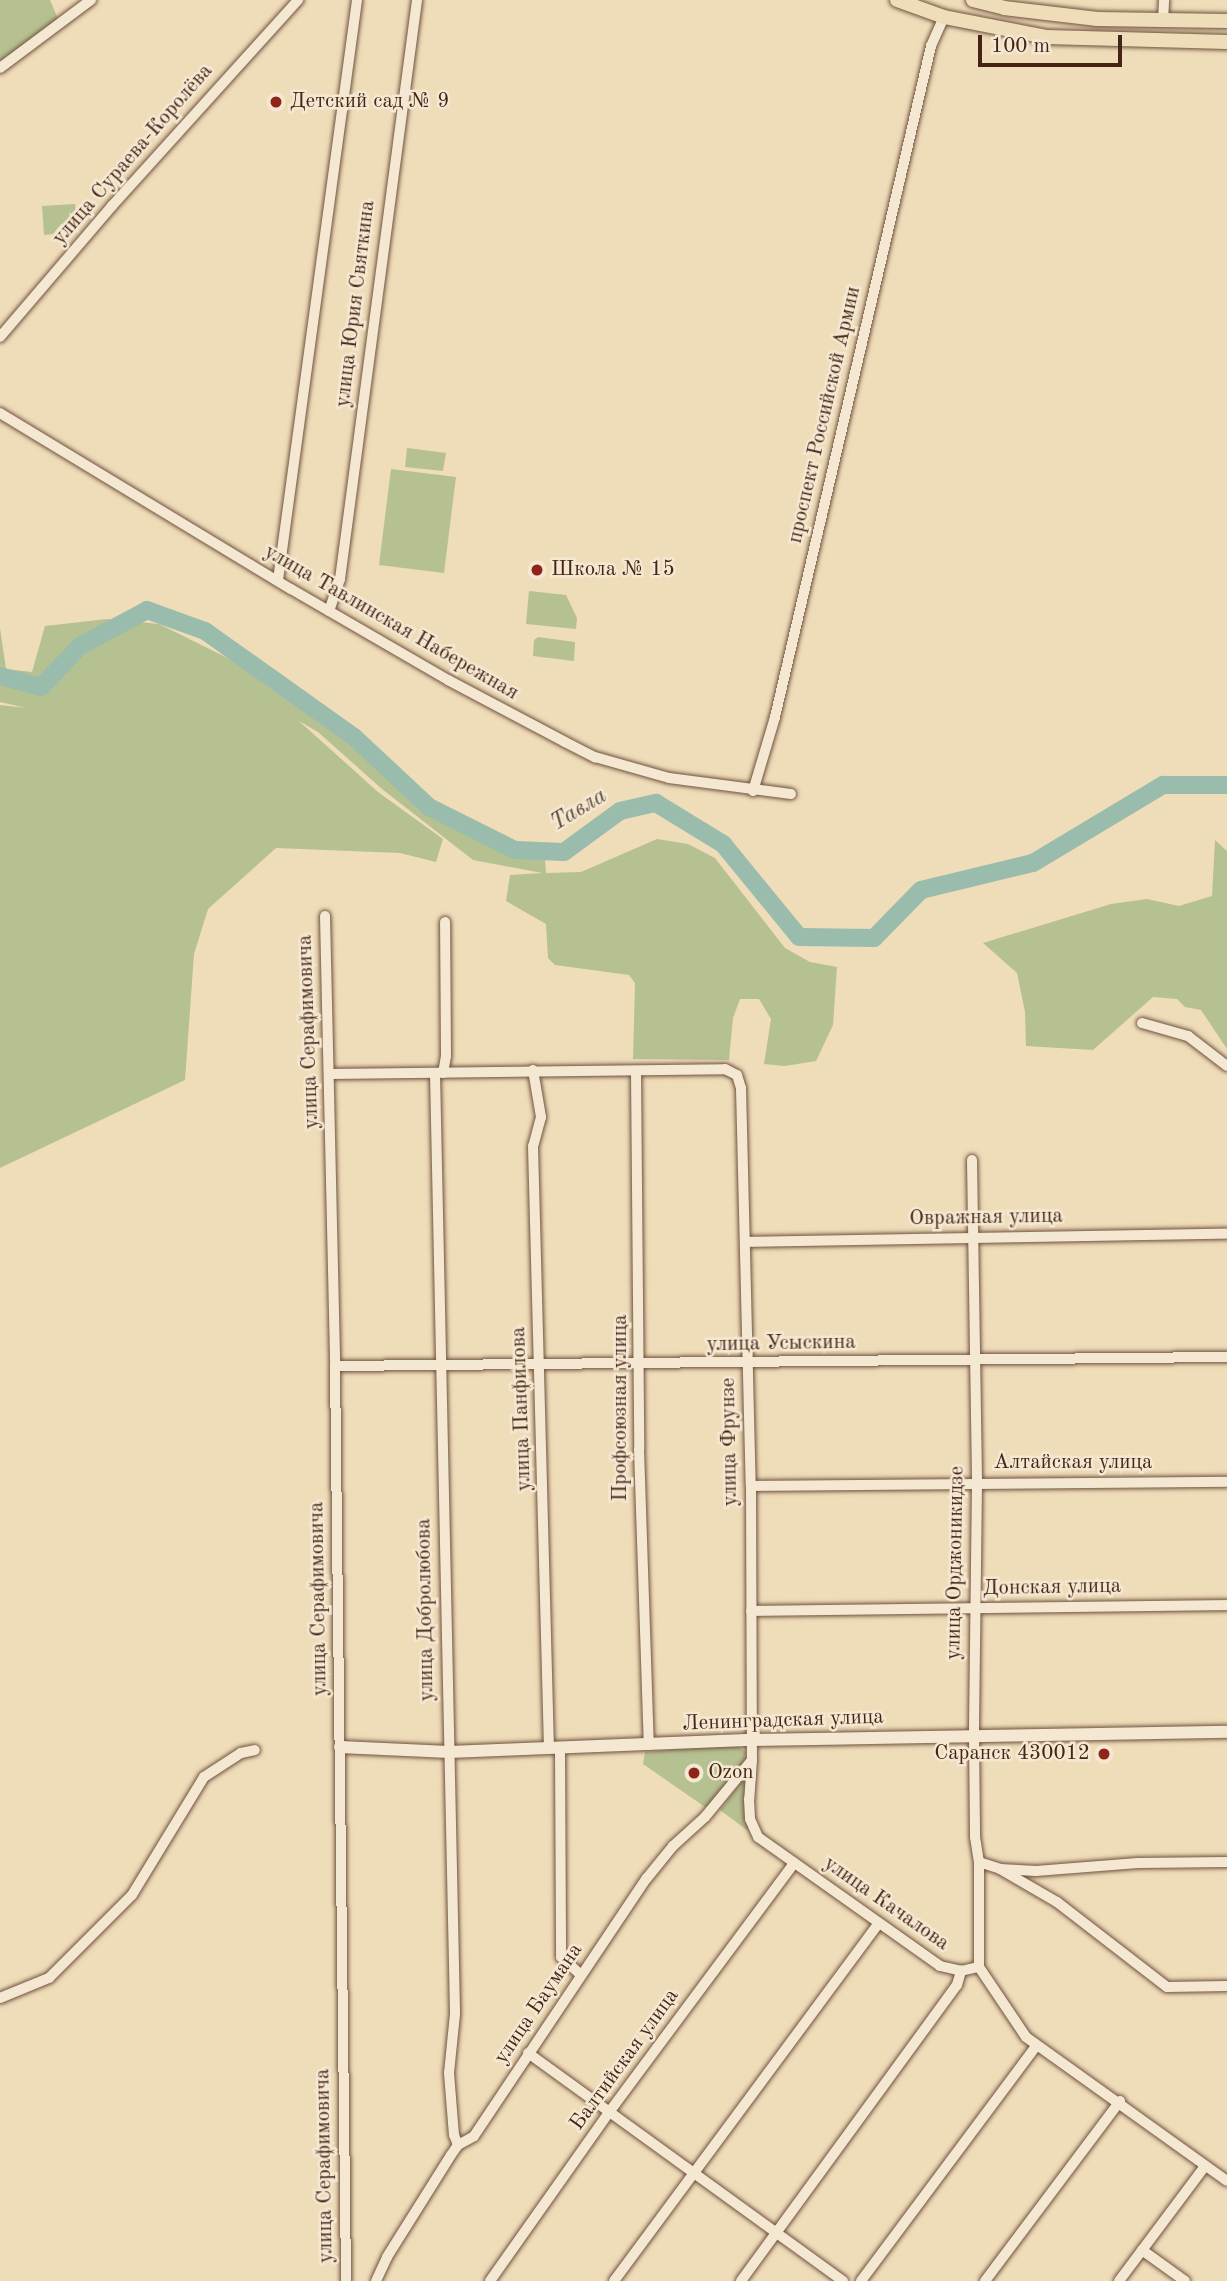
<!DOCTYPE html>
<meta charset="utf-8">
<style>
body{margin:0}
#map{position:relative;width:1227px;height:2281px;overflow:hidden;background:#efdcb9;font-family:"Old Standard TT",serif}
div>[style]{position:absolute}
.green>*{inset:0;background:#b6c191}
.river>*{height:18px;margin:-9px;padding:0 9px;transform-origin:9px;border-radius:9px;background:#9abcad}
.roads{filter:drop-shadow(0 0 2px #70523f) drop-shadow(0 0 2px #70523f)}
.street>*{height:10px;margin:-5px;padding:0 5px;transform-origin:5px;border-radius:5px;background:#f5e8d2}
.secondary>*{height:12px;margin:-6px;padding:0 6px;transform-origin:6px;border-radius:6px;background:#f5e8d2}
.primary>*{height:14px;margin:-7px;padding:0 7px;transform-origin:7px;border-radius:7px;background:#efdcb9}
.dots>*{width:19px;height:19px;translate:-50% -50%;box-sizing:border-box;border:4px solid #f5e8d2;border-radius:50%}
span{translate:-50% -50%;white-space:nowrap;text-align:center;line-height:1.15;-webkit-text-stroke:5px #f5e8d2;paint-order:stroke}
.poi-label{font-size:21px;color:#452416}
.left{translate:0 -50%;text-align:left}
.right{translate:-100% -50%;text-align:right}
.street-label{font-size:21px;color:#452416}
.water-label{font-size:23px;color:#5a4a3c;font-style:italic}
.scale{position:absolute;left:978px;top:35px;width:144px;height:32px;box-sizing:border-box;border:4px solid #452416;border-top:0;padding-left:9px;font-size:21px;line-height:24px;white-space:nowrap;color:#452416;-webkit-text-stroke:5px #f5e8d2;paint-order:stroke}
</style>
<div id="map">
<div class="green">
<div style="clip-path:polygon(0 0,50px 0,58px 19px,0 61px)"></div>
<div style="clip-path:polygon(75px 204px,76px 214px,71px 223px,61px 224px,53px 234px,44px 235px,42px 206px)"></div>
<div style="clip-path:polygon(407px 448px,446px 453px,443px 471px,405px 467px)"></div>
<div style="clip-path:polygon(391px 469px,456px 477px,444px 573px,379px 565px)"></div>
<div style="clip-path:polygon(529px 591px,566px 595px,577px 618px,576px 629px,526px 624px)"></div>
<div style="clip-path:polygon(107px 619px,159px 624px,317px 702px,441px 806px,474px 839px,544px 845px,546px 873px,581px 872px,657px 839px,688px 844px,715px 858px,785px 948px,810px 962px,837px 967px,833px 1025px,816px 1061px,785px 1066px,764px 1064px,771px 1019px,759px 999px,740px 999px,733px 1018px,729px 1060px,633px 1059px,635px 983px,629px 975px,555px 965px,548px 958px,546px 924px,506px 901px,510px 875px,542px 873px,473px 860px,382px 789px,318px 732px,299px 721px,378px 792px,443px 839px,436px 862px,400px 853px,276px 848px,208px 909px,194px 954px,185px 1080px,0 1168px,0 705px,26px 708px,0 702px,0 628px,6px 669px,32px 672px,45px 626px)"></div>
<div style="clip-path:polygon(538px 637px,575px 642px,574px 661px,533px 656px,534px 640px)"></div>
<div style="clip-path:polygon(1215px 840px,1227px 851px,1227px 1049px,1201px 1010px,1185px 1007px,1177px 999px,1153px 997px,1093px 1050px,1026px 1046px,1025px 1012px,1017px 973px,983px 943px,1111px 904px,1147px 899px,1179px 906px,1212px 896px)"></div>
<div style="clip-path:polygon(714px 1746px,739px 1747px,746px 1752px,744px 1764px,711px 1805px,705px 1807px,643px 1764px,645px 1752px)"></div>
<div style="clip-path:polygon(747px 1774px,748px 1821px,748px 1831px,720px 1810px)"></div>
</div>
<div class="river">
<div style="left:0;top:676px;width:42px;rotate:15deg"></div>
<div style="left:41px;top:687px;width:57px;rotate:-46.4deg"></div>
<div style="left:80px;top:646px;width:76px;rotate:-28.2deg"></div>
<div style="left:147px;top:610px;width:62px;rotate:19.9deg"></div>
<div style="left:205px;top:631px;width:183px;rotate:35.4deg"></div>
<div style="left:354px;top:737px;width:103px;rotate:43deg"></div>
<div style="left:429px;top:807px;width:96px;rotate:26.6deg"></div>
<div style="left:515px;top:850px;width:49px;rotate:2.3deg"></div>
<div style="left:564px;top:852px;width:69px;rotate:-36.2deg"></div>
<div style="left:620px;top:811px;width:37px;rotate:-13deg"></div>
<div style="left:656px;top:803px;width:79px;rotate:31.5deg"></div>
<div style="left:723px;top:844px;width:120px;rotate:50.7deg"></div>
<div style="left:799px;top:937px;width:75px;rotate:0.8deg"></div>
<div style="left:874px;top:938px;width:67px;rotate:-45.6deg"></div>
<div style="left:921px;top:890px;width:115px;rotate:-13.6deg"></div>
<div style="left:1033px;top:863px;width:152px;rotate:-31deg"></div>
<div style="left:1163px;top:785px;width:64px"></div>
</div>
<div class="roads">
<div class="street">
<div style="left:1163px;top:21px;width:21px;rotate:-87deg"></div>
<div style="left:0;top:68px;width:114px;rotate:-36.8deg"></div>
<div style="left:0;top:337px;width:172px;rotate:-49.5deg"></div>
<div style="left:112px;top:206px;width:278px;rotate:-47.9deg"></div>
<div style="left:0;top:413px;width:340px;rotate:31.2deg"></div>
<div style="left:291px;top:589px;width:181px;rotate:30.1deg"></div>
<div style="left:448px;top:680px;width:132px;rotate:27.9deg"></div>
<div style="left:565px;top:742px;width:34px;rotate:27deg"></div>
<div style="left:595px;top:757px;width:77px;rotate:15.8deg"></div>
<div style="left:669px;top:778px;width:123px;rotate:7.5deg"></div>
<div style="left:278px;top:580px;width:585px;rotate:-82.24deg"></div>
<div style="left:329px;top:611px;width:34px;rotate:-71deg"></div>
<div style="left:340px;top:579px;width:584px;rotate:-82.42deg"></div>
<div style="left:753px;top:791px;width:77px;rotate:-73.4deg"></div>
<div style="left:775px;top:717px;width:689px;rotate:-76.91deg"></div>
<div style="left:931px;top:46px;width:32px;rotate:-66deg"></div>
<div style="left:325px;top:916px;width:450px;rotate:88.7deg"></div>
<div style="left:335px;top:1366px;width:915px;rotate:89.31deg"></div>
<div style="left:1142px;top:1023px;width:48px;rotate:15.8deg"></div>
<div style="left:1188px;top:1036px;width:49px;rotate:37.6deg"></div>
<div style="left:533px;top:1070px;width:48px;rotate:80.3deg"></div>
<div style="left:541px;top:1117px;width:30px;rotate:105deg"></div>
<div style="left:533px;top:1146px;width:603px;rotate:88.48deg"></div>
<div style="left:636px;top:1071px;width:378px;rotate:89.5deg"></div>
<div style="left:639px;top:1449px;width:296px;rotate:88.1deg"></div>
<div style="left:435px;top:1073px;width:941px;rotate:88.78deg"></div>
<div style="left:455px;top:2014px;width:59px;rotate:95.8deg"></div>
<div style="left:449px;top:2073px;width:62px;rotate:85.4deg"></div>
<div style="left:454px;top:2135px;width:11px;rotate:68deg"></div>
<div style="left:443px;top:1073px;width:17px;rotate:-80deg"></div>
<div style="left:446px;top:1056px;width:134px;rotate:-90.4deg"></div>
<div style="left:330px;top:1074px;width:395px;rotate:-0.7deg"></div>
<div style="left:725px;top:1069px;width:13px;rotate:27deg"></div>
<div style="left:737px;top:1075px;width:14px;rotate:73deg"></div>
<div style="left:741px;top:1088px;width:398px;rotate:88.6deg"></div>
<div style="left:751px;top:1486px;width:274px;rotate:89.8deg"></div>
<div style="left:752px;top:1760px;width:39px;rotate:94deg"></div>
<div style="left:749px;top:1799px;width:20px;rotate:87deg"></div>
<div style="left:750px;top:1819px;width:20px;rotate:66deg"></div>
<div style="left:758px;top:1837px;width:223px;rotate:35.3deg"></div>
<div style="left:940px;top:1966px;width:22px;rotate:13deg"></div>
<div style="left:961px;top:1971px;width:18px;rotate:-13deg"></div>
<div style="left:979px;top:1967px;width:84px;rotate:56.1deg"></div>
<div style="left:1026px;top:2037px;width:247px;rotate:35.6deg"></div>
<div style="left:972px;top:1160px;width:323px;rotate:89.1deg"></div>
<div style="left:977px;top:1483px;width:253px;rotate:90.7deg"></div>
<div style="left:974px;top:1736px;width:101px;rotate:89.4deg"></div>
<div style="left:975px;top:1837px;width:25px;rotate:81deg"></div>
<div style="left:979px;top:1862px;width:105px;rotate:90deg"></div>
<div style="left:746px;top:1242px;width:481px;rotate:-1deg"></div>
<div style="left:335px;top:1366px;width:892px;rotate:-0.58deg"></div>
<div style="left:751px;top:1486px;width:476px;rotate:-0.5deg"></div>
<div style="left:751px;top:1611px;width:476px;rotate:-0.7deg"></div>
<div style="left:560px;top:1749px;width:208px;rotate:89.7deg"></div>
<div style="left:561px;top:1957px;width:27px;rotate:42deg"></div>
<div style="left:979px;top:1862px;width:22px;rotate:18deg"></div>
<div style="left:1000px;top:1869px;width:36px;rotate:3deg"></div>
<div style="left:1036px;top:1871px;width:102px;rotate:-4.5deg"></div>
<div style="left:1138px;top:1863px;width:89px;rotate:-0.6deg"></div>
<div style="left:1000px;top:1869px;width:66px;rotate:30.1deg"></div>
<div style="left:1057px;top:1902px;width:139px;rotate:37.7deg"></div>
<div style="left:1167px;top:1987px;width:60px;rotate:-1deg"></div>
<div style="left:0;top:1998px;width:53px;rotate:-22.2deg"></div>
<div style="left:49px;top:1978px;width:117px;rotate:-45deg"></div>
<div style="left:132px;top:1895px;width:138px;rotate:-58.6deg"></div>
<div style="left:204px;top:1777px;width:44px;rotate:-33deg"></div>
<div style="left:241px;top:1753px;width:14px;rotate:-12deg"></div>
<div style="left:528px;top:2053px;width:389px;rotate:35.9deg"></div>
<div style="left:1142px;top:2250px;width:53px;rotate:35.8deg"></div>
<div style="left:376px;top:2281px;width:26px;rotate:-65deg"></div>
<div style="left:387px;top:2257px;width:120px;rotate:-57.9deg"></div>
<div style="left:451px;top:2155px;width:12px;rotate:-55deg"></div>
<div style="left:458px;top:2145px;width:18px;rotate:-29deg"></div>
<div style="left:474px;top:2136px;width:311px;rotate:-56.2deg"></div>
<div style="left:647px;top:1878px;width:41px;rotate:-50.9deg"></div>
<div style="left:673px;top:1846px;width:43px;rotate:-42.2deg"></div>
<div style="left:705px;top:1817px;width:74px;rotate:-50.5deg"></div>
<div style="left:490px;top:2281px;width:208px;rotate:-54.8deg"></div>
<div style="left:610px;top:2111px;width:309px;rotate:-53.4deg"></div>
<div style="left:614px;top:2281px;width:444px;rotate:-53.5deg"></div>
<div style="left:741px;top:2281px;width:366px;rotate:-53.9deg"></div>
<div style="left:957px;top:1985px;width:15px;rotate:-74deg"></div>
<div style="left:861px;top:2281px;width:294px;rotate:-53.3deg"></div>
<div style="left:985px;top:2281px;width:225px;rotate:-53.1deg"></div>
<div style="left:1119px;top:2281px;width:144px;rotate:-53.2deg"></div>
</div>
<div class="secondary">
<div style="left:340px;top:1747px;width:109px;rotate:2.6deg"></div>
<div style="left:449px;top:1752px;width:303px;rotate:-2.3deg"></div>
<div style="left:752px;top:1740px;width:475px;rotate:-1deg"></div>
</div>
<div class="primary">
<div style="left:897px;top:0;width:50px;rotate:19.9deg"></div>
<div style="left:944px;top:17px;width:105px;rotate:11deg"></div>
<div style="left:1047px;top:37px;width:180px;rotate:1.6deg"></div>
<div style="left:973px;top:0;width:32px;rotate:14deg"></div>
<div style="left:1004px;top:8px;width:94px;rotate:6.7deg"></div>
<div style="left:1097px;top:19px;width:130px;rotate:0.9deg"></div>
</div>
</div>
<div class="dots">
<div style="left:276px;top:102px;background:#8f2418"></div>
<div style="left:537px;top:570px;background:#8f2418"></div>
<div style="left:1104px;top:1754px;background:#8f2418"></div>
<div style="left:694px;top:1773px;background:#8f2418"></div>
</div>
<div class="poi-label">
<span class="left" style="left:290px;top:102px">Детский сад № 9</span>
<span class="left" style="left:551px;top:570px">Школа № 15</span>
<span class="right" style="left:1090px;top:1754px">Саранск 430012</span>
<span class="left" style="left:708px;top:1773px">Ozon</span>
</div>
<div class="street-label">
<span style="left:133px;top:155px;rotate:-49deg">улица Сураева-Королёва</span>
<span style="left:356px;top:304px;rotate:-83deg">улица Юрия Святкина</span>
<span style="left:825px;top:415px;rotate:-77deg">проспект Российской Армии</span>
<span style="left:391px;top:623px;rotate:30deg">улица Тавлинская Набережная</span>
<span style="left:309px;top:1032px;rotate:-92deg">улица Серафимовича</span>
<span style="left:986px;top:1218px;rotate:-1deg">Овражная улица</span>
<span style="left:781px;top:1344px;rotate:-1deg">улица Усыскина</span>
<span style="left:621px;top:1408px;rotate:-90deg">Профсоюзная улица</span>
<span style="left:522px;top:1409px;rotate:-92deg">улица Панфилова</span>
<span style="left:730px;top:1442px;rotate:-91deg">улица Фрунзе</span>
<span style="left:1073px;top:1463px">Алтайская улица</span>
<span style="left:956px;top:1563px;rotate:-89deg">улица Орджоникидзе</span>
<span style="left:1052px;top:1588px;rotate:-1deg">Донская улица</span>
<span style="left:319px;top:1599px;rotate:-91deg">улица Серафимовича</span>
<span style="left:426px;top:1610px;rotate:-91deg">улица Добролюбова</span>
<span style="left:783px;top:1721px;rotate:-2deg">Ленинградская улица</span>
<span style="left:886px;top:1904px;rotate:35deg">улица Качалова</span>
<span style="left:539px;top:2004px;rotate:-56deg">улица Баумана</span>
<span style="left:625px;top:2060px;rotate:-54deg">Балтийская улица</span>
<span style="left:325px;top:2166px;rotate:-91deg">улица Серафимовича</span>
</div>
<div class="water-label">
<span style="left:579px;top:810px;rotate:-31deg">Тавла</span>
</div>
<div class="scale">100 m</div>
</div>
